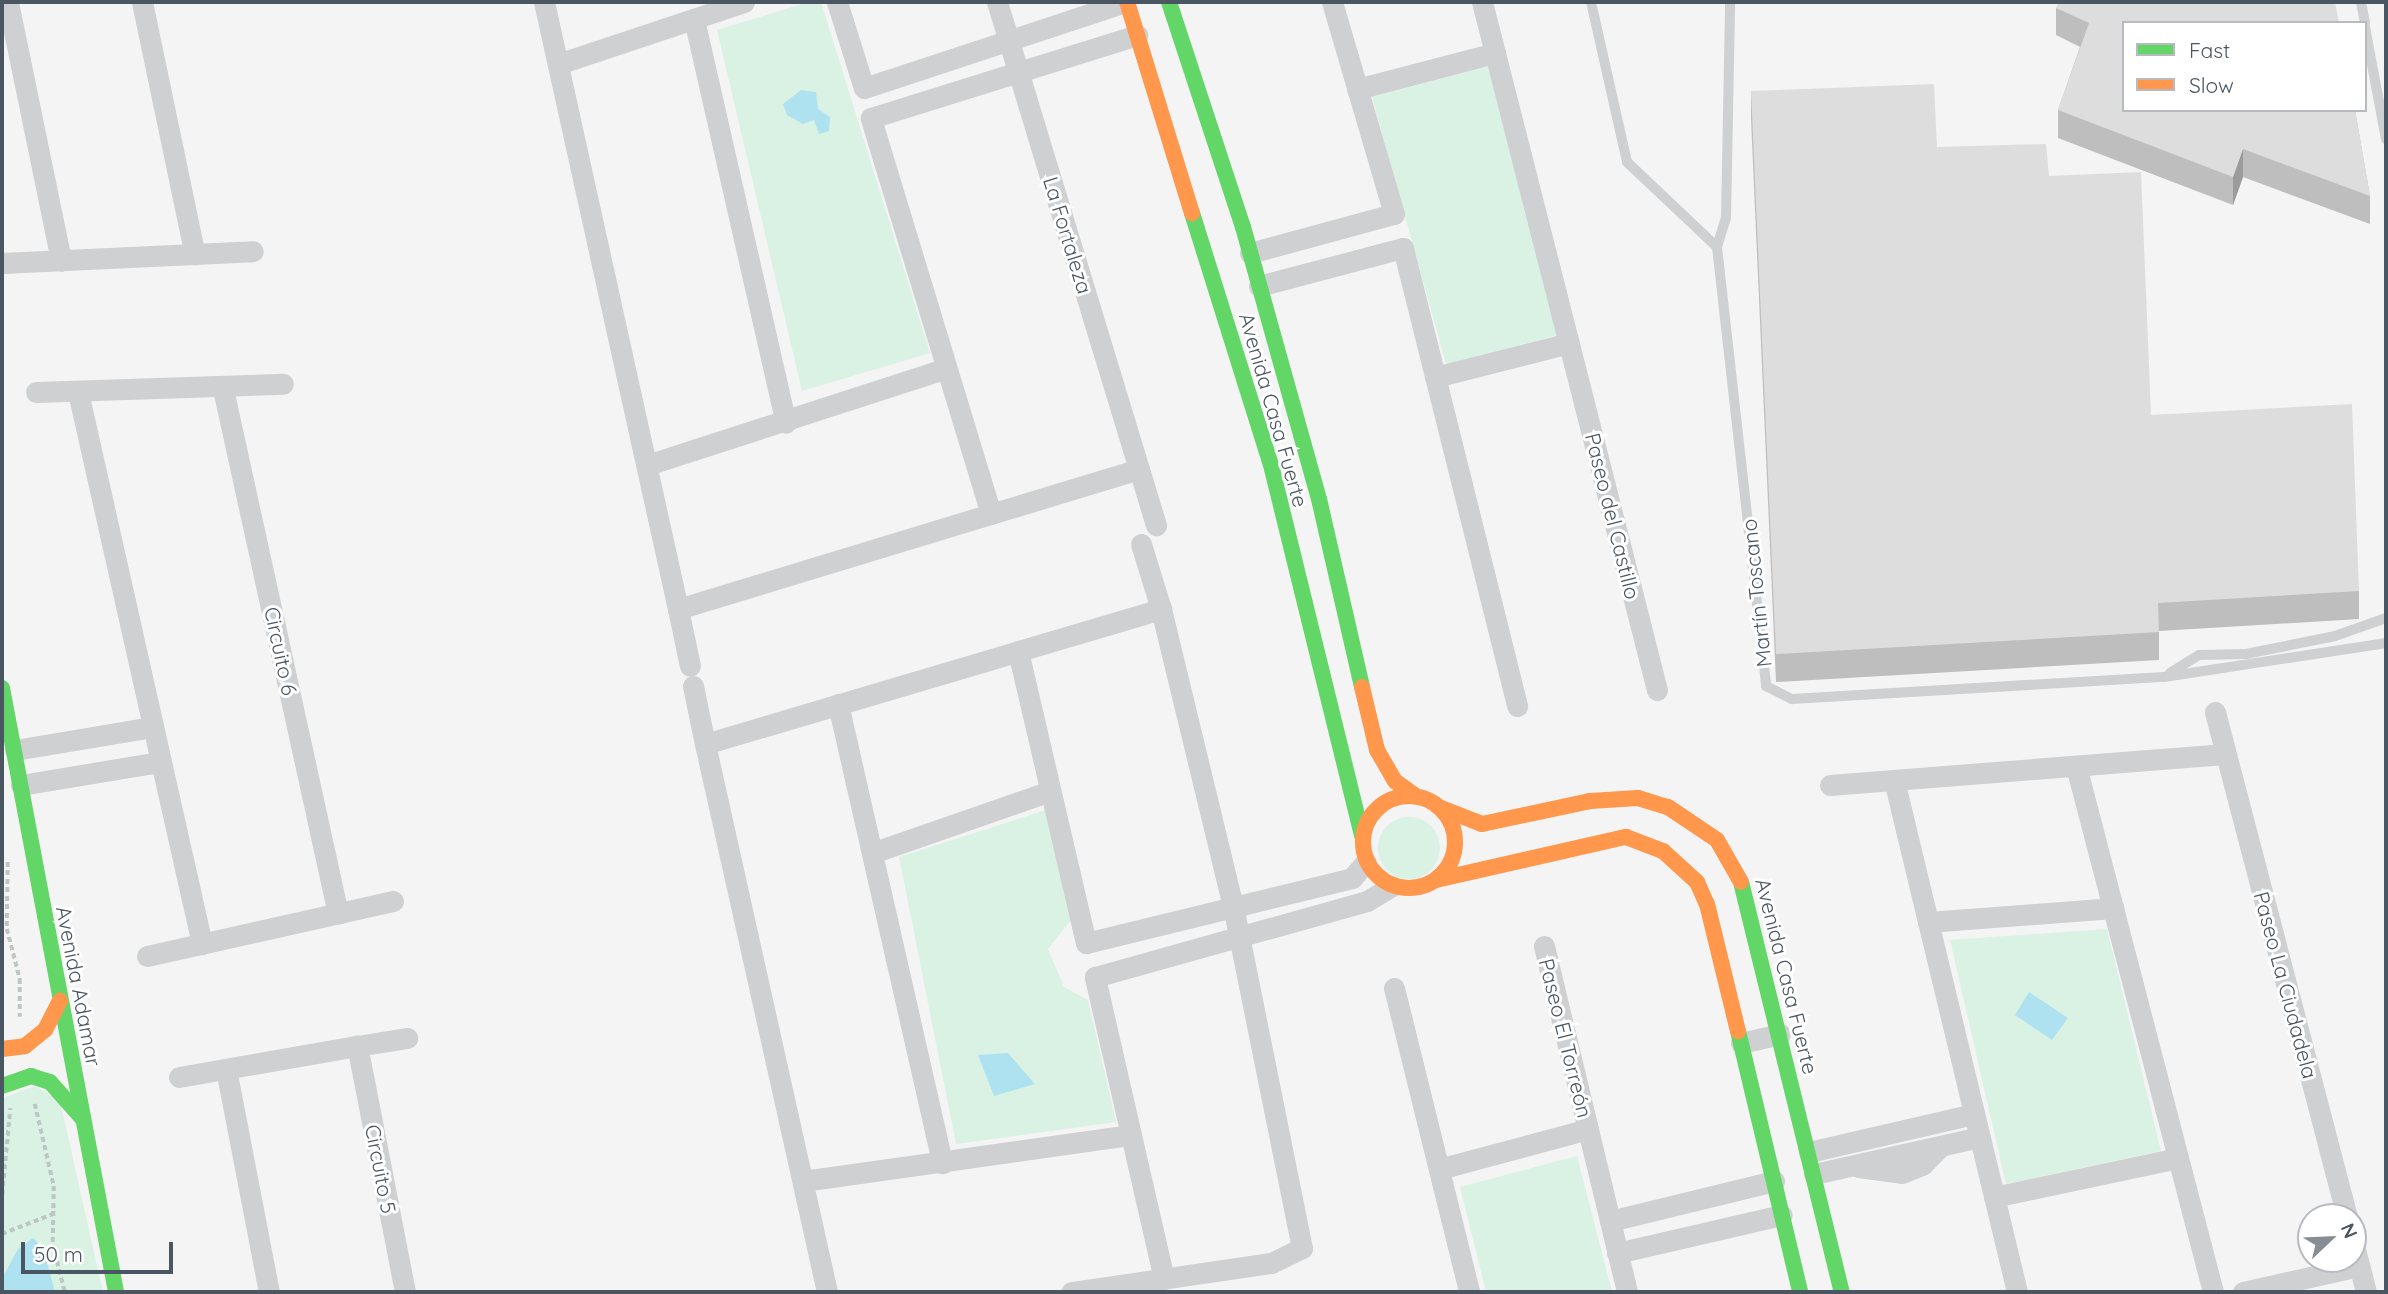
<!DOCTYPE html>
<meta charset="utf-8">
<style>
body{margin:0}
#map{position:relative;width:2388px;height:1294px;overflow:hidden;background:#f4f4f4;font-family:Quicksand,sans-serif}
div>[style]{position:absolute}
.green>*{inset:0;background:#d9f2e3}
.round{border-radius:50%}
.water>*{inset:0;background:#aee2f0}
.path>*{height:3.5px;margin-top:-1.75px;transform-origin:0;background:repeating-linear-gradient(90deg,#bcc7c4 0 5px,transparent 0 8.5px)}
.lane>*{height:10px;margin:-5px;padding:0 5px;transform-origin:5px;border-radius:5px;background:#ced0d2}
.street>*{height:21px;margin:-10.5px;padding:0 10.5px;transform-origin:10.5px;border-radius:10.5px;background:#ced0d2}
.fast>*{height:16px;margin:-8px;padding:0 8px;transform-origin:8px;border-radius:8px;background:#63d668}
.slow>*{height:16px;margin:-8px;padding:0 8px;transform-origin:8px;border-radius:8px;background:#ff974d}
.slow>.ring{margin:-8px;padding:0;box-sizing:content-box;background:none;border:16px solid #ff974d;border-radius:50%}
.wall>*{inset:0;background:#bebebf}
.shaded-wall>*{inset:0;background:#9b9b9b}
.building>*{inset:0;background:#ddddde}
span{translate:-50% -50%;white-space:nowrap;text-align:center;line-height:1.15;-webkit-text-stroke:6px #fff;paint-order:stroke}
.street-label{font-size:21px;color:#4a5661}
.frame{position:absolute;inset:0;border:4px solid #4a5661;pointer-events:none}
.legend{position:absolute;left:2122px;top:21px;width:245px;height:91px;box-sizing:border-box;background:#fff;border:2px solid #b7bbc0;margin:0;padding:9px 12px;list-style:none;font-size:21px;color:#4a5661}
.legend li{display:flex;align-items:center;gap:14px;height:35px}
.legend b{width:35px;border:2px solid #b7bbc0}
.north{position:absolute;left:2297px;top:1203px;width:70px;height:70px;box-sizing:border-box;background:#fff;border:2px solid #b7bbc0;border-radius:50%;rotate:67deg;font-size:19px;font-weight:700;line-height:28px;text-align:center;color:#4a5661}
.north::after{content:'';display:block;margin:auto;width:24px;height:32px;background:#868d94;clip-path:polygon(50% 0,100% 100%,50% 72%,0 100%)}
.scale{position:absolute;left:21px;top:1242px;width:152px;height:32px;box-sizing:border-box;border:4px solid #4a5661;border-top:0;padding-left:9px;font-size:21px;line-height:24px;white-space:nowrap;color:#4a5661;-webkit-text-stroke:5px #fff;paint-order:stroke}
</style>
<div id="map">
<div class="green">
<div style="clip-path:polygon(809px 2px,821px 2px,930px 353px,802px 391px,717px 30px)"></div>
<div style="clip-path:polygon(1491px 66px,1561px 334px,1446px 364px,1372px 97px)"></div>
<div style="clip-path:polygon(1046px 810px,1071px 920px,1048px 949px,1064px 987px,1088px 1000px,1116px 1122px,956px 1144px,899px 857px)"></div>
<div class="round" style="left:1378px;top:817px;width:62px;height:62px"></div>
<div style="clip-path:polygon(2107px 929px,2161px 1151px,2006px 1184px,1950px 940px)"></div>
<div style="clip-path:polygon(35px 1086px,60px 1101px,103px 1292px,55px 1292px,18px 1249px,2px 1278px,2px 1098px)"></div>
<div style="clip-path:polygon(1577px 1156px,1612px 1292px,1486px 1292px,1460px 1187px)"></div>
</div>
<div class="water">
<div style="clip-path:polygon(801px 90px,816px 92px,818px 109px,830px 117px,829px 131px,819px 134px,814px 120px,803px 124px,787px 115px,783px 104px)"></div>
<div style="clip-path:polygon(2029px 992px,2068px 1018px,2052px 1040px,2015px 1015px)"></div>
<div style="clip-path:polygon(1008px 1053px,1035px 1084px,994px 1096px,978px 1055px)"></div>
<div style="clip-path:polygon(33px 1238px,43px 1248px,55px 1292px,2px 1292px,2px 1278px,18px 1249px)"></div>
</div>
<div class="path">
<div style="left:8px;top:862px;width:67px;rotate:90.9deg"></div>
<div style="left:7px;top:929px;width:52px;rotate:75.4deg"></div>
<div style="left:20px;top:979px;width:38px;rotate:90deg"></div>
<div style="left:35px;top:1104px;width:84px;rotate:77deg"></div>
<div style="left:54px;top:1186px;width:59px;rotate:91deg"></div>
<div style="left:53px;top:1245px;width:49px;rotate:75.7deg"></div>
<div style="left:2px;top:1195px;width:87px;rotate:-84.7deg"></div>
<div style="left:2px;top:1234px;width:55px;rotate:-21.4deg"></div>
</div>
<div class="lane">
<div style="left:1591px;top:2px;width:164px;rotate:77.3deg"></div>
<div style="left:1627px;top:162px;width:124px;rotate:43.4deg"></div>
<div style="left:1717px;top:247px;width:442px;rotate:83.6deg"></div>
<div style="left:1766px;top:686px;width:29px;rotate:27deg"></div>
<div style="left:1792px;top:699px;width:373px;rotate:-3.4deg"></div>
<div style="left:2164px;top:677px;width:225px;rotate:-8.7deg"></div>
<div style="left:2361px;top:2px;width:21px;rotate:79deg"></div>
<div style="left:2365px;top:27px;width:114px;rotate:79.4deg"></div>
<div style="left:1717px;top:247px;width:30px;rotate:-73deg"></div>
<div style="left:1726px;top:218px;width:216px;rotate:-88.9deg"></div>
<div style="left:2170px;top:673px;width:34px;rotate:-32deg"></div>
<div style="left:2199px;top:655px;width:47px;rotate:-1.2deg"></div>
<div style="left:2246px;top:654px;width:91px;rotate:-11.4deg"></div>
<div style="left:2335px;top:636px;width:54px;rotate:-19.4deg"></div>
</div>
<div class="street">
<div style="left:8px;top:2px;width:264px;rotate:78.4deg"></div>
<div style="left:142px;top:2px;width:258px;rotate:78.2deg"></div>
<div style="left:544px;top:2px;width:622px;rotate:77.55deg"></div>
<div style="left:678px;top:609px;width:481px;rotate:-16.9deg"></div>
<div style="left:837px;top:2px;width:90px;rotate:72.6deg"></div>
<div style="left:864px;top:88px;width:275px;rotate:-18.2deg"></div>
<div style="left:997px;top:2px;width:547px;rotate:73.09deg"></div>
<div style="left:1482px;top:2px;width:710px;rotate:75.73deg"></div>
<div style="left:694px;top:19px;width:414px;rotate:77.2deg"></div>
<div style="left:558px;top:64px;width:196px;rotate:-18.4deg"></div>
<div style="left:1357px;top:89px;width:143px;rotate:-14.6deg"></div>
<div style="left:1250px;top:253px;width:149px;rotate:-15.2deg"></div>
<div style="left:1394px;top:214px;width:221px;rotate:-106.3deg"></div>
<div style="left:2px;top:263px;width:251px;rotate:-2.7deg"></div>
<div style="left:1259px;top:286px;width:149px;rotate:-14.8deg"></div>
<div style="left:1403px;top:248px;width:472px;rotate:76deg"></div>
<div style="left:1435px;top:377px;width:138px;rotate:-14.2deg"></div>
<div style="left:223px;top:389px;width:537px;rotate:77.64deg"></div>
<div style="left:36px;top:392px;width:247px;rotate:-1.9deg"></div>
<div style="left:78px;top:392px;width:566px;rotate:77.34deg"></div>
<div style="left:647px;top:465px;width:312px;rotate:-17.9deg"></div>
<div style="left:991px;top:514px;width:414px;rotate:-106.9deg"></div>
<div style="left:871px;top:118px;width:279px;rotate:-17.3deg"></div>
<div style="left:1141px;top:544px;width:68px;rotate:72.9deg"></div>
<div style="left:678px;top:609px;width:58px;rotate:78.1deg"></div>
<div style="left:1018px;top:651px;width:300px;rotate:76.9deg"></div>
<div style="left:1086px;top:943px;width:274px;rotate:-13.7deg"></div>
<div style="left:1352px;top:878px;width:21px;rotate:-49deg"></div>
<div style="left:693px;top:686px;width:59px;rotate:78.3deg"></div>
<div style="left:838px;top:704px;width:471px;rotate:77.2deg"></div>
<div style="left:2215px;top:712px;width:522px;rotate:75.35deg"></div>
<div style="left:15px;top:750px;width:140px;rotate:-9.5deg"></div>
<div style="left:2076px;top:766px;width:544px;rotate:75.4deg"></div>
<div style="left:1894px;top:780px;width:527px;rotate:76.49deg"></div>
<div style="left:21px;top:785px;width:141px;rotate:-9.4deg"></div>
<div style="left:1830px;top:785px;width:396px;rotate:-4.5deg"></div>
<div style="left:872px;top:853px;width:188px;rotate:-19.2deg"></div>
<div style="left:1928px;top:922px;width:186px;rotate:-4.3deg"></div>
<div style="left:1544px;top:946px;width:356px;rotate:76.5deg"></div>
<div style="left:147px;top:956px;width:252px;rotate:-12.6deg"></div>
<div style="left:1394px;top:988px;width:313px;rotate:76.1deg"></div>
<div style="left:1741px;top:1043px;width:40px;rotate:-13deg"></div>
<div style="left:226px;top:1069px;width:227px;rotate:79.1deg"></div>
<div style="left:179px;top:1077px;width:181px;rotate:-9.9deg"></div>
<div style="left:1809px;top:1152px;width:169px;rotate:-13deg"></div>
<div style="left:1858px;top:1167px;width:44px;rotate:7.8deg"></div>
<div style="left:1902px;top:1173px;width:22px;rotate:-22deg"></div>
<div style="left:1922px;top:1165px;width:27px;rotate:-45deg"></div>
<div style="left:1439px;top:1169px;width:154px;rotate:-15deg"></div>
<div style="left:1814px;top:1174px;width:170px;rotate:-12.6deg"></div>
<div style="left:803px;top:1181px;width:331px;rotate:-8deg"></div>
<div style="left:1994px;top:1197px;width:188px;rotate:-12deg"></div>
<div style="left:1610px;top:1221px;width:169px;rotate:-13.7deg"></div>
<div style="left:2353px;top:1241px;width:53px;rotate:75.7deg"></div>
<div style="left:1617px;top:1253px;width:169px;rotate:-13deg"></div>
<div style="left:1164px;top:1279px;width:310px;rotate:-102.9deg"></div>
<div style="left:1095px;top:977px;width:282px;rotate:-15.6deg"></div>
<div style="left:1367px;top:901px;width:29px;rotate:-31deg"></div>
<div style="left:405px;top:1292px;width:251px;rotate:-101deg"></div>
<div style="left:357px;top:1046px;width:51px;rotate:-9.1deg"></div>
<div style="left:827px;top:1292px;width:561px;rotate:-102.55deg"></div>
<div style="left:705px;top:744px;width:476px;rotate:-16.5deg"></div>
<div style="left:1161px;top:609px;width:311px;rotate:76.4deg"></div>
<div style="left:1234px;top:911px;width:344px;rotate:78.6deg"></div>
<div style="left:1302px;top:1248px;width:34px;rotate:154deg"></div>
<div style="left:1271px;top:1263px;width:202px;rotate:171.7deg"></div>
<div style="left:2243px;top:1292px;width:119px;rotate:-12.6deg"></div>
</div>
<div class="fast">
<div style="left:1169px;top:2px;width:237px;rotate:71.8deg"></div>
<div style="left:1243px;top:227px;width:282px;rotate:74.4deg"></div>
<div style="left:1319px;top:499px;width:193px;rotate:77.1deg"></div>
<div style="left:1192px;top:213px;width:268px;rotate:72.6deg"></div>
<div style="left:1272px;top:469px;width:378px;rotate:76.2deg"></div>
<div style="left:2px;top:688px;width:615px;rotate:79.31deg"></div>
<div style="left:1741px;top:882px;width:422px;rotate:76.2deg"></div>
<div style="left:1738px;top:1031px;width:268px;rotate:76.6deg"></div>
<div style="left:2px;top:1086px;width:31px;rotate:-19deg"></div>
<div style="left:31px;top:1076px;width:20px;rotate:18deg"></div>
<div style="left:50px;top:1082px;width:50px;rotate:48.3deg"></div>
</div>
<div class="slow">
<div style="left:1127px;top:2px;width:221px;rotate:72.9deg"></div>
<div style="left:1362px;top:687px;width:65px;rotate:76.6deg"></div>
<div style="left:1377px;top:750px;width:36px;rotate:60deg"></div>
<div style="left:1395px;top:781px;width:26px;rotate:36deg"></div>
<div class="ring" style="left:1363px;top:796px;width:76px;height:76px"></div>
<div style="left:1441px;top:808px;width:44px;rotate:21.3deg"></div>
<div style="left:1482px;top:824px;width:110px;rotate:-12deg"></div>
<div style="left:1590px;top:801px;width:48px;rotate:-3.6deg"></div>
<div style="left:1638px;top:798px;width:31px;rotate:17deg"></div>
<div style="left:1668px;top:807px;width:59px;rotate:34deg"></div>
<div style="left:1717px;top:840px;width:48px;rotate:60.3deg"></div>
<div style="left:1436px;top:880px;width:195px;rotate:-12.8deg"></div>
<div style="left:1626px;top:837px;width:40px;rotate:21deg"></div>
<div style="left:1663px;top:851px;width:46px;rotate:42.4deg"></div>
<div style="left:1697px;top:882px;width:24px;rotate:66deg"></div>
<div style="left:1707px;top:904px;width:131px;rotate:76.3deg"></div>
<div style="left:2px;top:1049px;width:23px;rotate:-7deg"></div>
<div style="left:25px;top:1046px;width:26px;rotate:-39deg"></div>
<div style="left:45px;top:1030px;width:33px;rotate:-63deg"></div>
</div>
<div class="wall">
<div style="clip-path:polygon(2056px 8px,2355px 110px,2370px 196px,2370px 224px,2243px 177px,2233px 205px,2058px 138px,2058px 110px,2080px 47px,2056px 35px)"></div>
<div style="clip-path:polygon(1751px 91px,1937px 147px,2049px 176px,2151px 415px,2359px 591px,2359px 619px,2159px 631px,2159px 660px,1776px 682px,1751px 119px)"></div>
</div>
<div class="shaded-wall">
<div style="clip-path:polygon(2243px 149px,2243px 177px,2233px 205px,2233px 177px)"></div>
</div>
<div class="building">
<div style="clip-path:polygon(2058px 2px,2335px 2px,2339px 23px,2124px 23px,2124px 110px,2355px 110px,2370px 196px,2243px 149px,2233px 177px,2058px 110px,2089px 23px,2056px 8px)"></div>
<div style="clip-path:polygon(1934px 84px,1937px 147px,2046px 144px,2049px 176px,2141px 172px,2151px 415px,2352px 404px,2359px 591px,2158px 603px,2159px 632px,1776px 654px,1751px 91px)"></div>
</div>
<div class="street-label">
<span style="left:1068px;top:235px;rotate:73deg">La Fortaleza</span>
<span style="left:1274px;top:410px;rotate:74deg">Avenida Casa Fuerte</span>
<span style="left:1613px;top:516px;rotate:76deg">Paseo del Castillo</span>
<span style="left:1756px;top:593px;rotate:-96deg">Martín Toscano</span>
<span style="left:281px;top:651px;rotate:78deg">Circuito 6</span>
<span style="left:1787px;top:976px;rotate:76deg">Avenida Casa Fuerte</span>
<span style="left:2286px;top:985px;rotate:75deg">Paseo La Ciudadela</span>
<span style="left:79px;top:986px;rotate:79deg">Avenida Adamar</span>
<span style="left:1566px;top:1038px;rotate:76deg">Paseo El Torreón</span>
<span style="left:381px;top:1169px;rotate:79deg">Circuito 5</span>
</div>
<div class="frame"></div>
<ul class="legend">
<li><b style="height:9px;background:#63d668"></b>Fast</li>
<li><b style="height:9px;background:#ff974d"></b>Slow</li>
</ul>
<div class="north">N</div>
<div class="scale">50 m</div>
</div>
